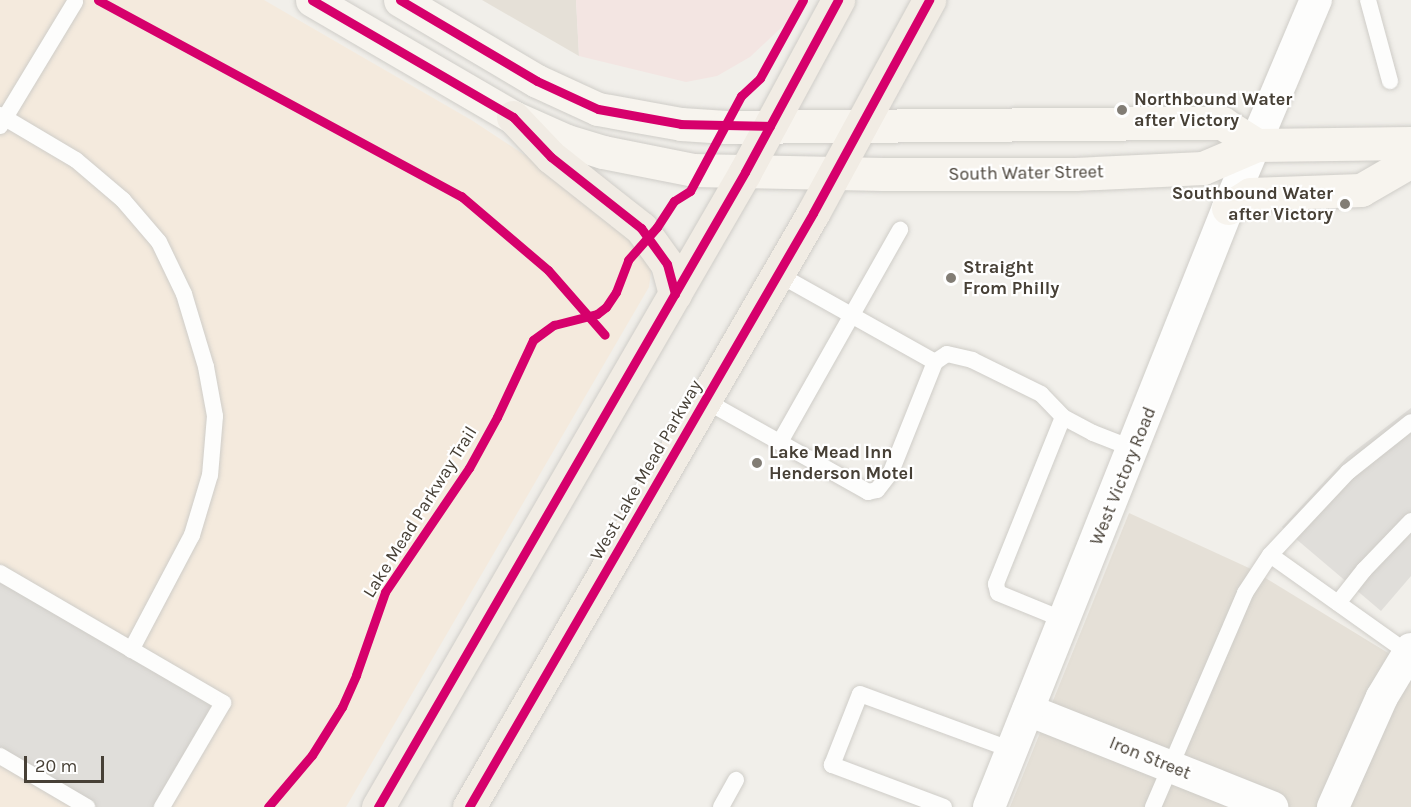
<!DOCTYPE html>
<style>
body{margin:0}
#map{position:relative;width:1411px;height:807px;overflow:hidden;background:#f1efea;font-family:Karla,sans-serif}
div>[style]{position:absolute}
.residential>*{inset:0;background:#e5e0d7}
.commercial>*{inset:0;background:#f4eadd}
.medical>*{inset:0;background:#f3e5e2}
.parking>*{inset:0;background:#e0deda}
.roads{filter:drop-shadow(0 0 2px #cfcdc8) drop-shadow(0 0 2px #cfcdc8)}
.service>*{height:16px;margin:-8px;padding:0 8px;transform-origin:8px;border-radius:8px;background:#fdfdfc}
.minor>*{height:32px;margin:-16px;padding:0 16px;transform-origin:16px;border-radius:16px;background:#fdfdfc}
.secondary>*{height:33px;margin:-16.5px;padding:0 16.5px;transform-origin:16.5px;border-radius:16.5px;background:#f7f4ee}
.primary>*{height:33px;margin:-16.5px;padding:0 16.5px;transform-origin:16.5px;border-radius:16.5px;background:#f1ece4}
.cycleway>*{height:9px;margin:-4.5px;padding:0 4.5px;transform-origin:4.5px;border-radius:4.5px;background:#d6006c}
.dots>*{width:16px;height:16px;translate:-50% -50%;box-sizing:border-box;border:3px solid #fff;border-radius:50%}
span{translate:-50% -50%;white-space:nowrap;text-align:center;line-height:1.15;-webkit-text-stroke:4.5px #fff;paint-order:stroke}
.poi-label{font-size:18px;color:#474036;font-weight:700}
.left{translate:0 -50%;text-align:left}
.right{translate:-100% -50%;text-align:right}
.street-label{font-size:18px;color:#474036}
.scale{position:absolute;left:24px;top:756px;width:80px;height:27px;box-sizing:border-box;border:3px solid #474036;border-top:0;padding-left:8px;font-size:18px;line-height:21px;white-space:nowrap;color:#474036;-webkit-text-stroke:4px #fff;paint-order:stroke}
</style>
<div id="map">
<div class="residential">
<div style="clip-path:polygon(482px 0,576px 0,579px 56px)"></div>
<div style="clip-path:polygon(1129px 513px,1249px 568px,1411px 667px,1411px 807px,1010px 807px)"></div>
</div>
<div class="commercial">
<div style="clip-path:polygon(0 0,264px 0,473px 121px,605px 208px,652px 264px,649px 287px,346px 807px,0 807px)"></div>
</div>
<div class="medical">
<div style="clip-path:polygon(576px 0,804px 0,800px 10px,750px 57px,717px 76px,686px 82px,579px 56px)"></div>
</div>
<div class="parking">
<div style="clip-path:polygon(1411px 408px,1411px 576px,1381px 611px,1282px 527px,1347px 457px)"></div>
<div style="clip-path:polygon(0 573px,223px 703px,162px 807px,87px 807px,0 756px)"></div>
</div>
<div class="roads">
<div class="service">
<div style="left:1368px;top:0;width:84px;rotate:74.8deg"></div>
<div style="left:0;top:115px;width:88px;rotate:30.6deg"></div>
<div style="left:76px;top:160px;width:62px;rotate:40.4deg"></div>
<div style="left:123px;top:200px;width:55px;rotate:49.4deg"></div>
<div style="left:159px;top:242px;width:58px;rotate:64.3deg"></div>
<div style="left:184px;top:294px;width:76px;rotate:73.2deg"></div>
<div style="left:206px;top:367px;width:50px;rotate:79.6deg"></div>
<div style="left:215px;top:416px;width:59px;rotate:94.8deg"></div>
<div style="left:210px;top:475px;width:63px;rotate:106.7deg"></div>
<div style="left:192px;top:535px;width:130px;rotate:117.9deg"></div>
<div style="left:0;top:126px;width:145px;rotate:-58.8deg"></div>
<div style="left:935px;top:362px;width:14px;rotate:-34deg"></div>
<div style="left:947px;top:354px;width:26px;rotate:13deg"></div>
<div style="left:972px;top:360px;width:77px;rotate:26.2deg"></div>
<div style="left:1041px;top:394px;width:32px;rotate:46deg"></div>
<div style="left:1063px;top:417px;width:34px;rotate:28deg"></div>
<div style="left:1093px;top:433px;width:44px;rotate:21.3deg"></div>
<div style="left:706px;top:401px;width:186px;rotate:29.3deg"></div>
<div style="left:868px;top:492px;width:9px;rotate:-13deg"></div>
<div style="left:877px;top:490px;width:23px;rotate:-52deg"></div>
<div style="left:891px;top:472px;width:118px;rotate:-68.2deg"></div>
<div style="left:935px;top:362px;width:180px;rotate:-150.7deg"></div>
<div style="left:1063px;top:417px;width:180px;rotate:111.9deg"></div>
<div style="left:996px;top:584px;width:9px;rotate:77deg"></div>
<div style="left:998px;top:593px;width:71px;rotate:22.2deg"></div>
<div style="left:780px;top:442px;width:244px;rotate:-60.5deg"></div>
<div style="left:0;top:573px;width:258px;rotate:30.2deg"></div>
<div style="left:223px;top:703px;width:121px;rotate:120.4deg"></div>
<div style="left:1338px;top:603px;width:42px;rotate:-51.8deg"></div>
<div style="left:1364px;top:570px;width:68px;rotate:-46.2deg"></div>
<div style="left:1408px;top:653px;width:169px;rotate:-144.6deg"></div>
<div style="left:1270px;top:555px;width:114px;rotate:-46.8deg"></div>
<div style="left:1348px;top:472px;width:80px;rotate:-38.4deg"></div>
<div style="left:0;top:756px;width:101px;rotate:30.4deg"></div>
<div style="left:721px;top:807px;width:31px;rotate:-61deg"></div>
<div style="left:944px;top:807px;width:120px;rotate:-159.4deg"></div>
<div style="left:832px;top:765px;width:76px;rotate:-68.5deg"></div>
<div style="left:860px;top:694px;width:162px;rotate:20.2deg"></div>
<div style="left:1153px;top:807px;width:233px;rotate:-66.7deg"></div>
<div style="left:1245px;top:593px;width:45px;rotate:-56.7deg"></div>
</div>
<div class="minor">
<div style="left:1028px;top:710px;width:263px;rotate:21.7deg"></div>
<div style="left:989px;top:807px;width:645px;rotate:-68.25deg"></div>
<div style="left:1228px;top:208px;width:226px;rotate:-67.1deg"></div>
<div style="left:1333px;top:807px;width:120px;rotate:-66deg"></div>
<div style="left:1382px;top:697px;width:56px;rotate:-58.9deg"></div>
</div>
<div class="secondary">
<div style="left:312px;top:0;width:233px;rotate:30.2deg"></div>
<div style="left:513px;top:117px;width:59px;rotate:24deg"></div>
<div style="left:567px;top:141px;width:38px;rotate:17deg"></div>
<div style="left:603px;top:152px;width:93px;rotate:11.2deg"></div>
<div style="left:694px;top:170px;width:189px;rotate:1.2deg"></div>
<div style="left:883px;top:174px;width:192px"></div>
<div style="left:1075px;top:174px;width:128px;rotate:-2.7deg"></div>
<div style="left:1203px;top:168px;width:59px;rotate:-23.1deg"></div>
<div style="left:1257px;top:145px;width:154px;rotate:-0.7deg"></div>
<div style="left:400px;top:0;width:159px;rotate:30.6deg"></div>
<div style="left:537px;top:81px;width:67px;rotate:24.7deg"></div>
<div style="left:598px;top:109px;width:84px;rotate:10.2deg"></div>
<div style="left:681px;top:124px;width:45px;rotate:3.8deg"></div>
<div style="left:726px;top:127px;width:496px;rotate:-0.5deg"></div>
<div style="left:1222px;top:123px;width:41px;rotate:32.2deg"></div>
<div style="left:1228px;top:208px;width:26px;rotate:-32deg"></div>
<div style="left:1250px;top:194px;width:111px;rotate:-2.1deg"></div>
<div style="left:1361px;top:190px;width:58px;rotate:-30.1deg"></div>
</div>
<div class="primary">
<div style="left:513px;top:117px;width:55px;rotate:46.5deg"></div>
<div style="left:551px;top:157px;width:115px;rotate:38.3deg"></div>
<div style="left:641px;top:228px;width:44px;rotate:54.2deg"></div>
<div style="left:667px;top:264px;width:31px;rotate:75deg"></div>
<div style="left:378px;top:807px;width:733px;rotate:-59.97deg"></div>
<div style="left:745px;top:172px;width:196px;rotate:-61.6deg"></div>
<div style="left:469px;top:807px;width:686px;rotate:-59.92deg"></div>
<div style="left:813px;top:213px;width:243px;rotate:-61.4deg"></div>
</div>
</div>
<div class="cycleway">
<div style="left:98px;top:0;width:413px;rotate:28.4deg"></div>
<div style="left:461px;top:196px;width:114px;rotate:40.4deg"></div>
<div style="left:548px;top:270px;width:86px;rotate:48.8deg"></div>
<div style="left:312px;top:0;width:233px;rotate:30.2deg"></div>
<div style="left:513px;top:117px;width:55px;rotate:46.5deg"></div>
<div style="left:551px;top:157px;width:115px;rotate:38.3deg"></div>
<div style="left:641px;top:228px;width:44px;rotate:54.2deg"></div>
<div style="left:667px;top:264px;width:31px;rotate:75deg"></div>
<div style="left:400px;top:0;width:159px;rotate:30.6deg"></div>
<div style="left:537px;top:81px;width:67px;rotate:24.7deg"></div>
<div style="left:598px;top:109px;width:84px;rotate:10.2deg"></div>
<div style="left:681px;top:124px;width:89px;rotate:1.3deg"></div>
<div style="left:268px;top:807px;width:68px;rotate:-49.8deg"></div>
<div style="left:312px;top:755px;width:57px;rotate:-58deg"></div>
<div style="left:342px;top:707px;width:35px;rotate:-66deg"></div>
<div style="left:356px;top:675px;width:88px;rotate:-70.7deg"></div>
<div style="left:385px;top:592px;width:150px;rotate:-55.9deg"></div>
<div style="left:469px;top:468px;width:58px;rotate:-61.2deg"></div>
<div style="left:497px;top:417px;width:85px;rotate:-64.9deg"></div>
<div style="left:533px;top:340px;width:26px;rotate:-36deg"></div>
<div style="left:554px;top:325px;width:44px;rotate:-14.3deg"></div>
<div style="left:597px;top:314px;width:11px;rotate:-38deg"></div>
<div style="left:606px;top:307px;width:18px;rotate:-56deg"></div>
<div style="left:616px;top:292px;width:34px;rotate:-69deg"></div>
<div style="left:628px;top:260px;width:44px;rotate:-48.7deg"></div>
<div style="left:657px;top:227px;width:31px;rotate:-57deg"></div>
<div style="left:674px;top:201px;width:19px;rotate:-32deg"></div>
<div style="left:690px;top:191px;width:108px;rotate:-61.8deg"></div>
<div style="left:741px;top:96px;width:26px;rotate:-43deg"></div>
<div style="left:760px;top:78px;width:89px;rotate:-61.1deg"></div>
<div style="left:378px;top:807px;width:733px;rotate:-59.97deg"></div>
<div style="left:745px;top:172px;width:196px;rotate:-61.6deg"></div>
<div style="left:469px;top:807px;width:686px;rotate:-59.92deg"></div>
<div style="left:813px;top:213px;width:243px;rotate:-61.4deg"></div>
</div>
<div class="dots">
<div style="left:1122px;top:110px;background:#827d75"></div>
<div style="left:1345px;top:204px;background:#827d75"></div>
<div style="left:951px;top:278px;background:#827d75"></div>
<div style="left:757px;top:463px;background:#827d75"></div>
</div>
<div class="poi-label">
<span class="left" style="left:1134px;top:110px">Northbound Water<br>after Victory</span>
<span class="right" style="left:1333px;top:204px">Southbound Water<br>after Victory</span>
<span class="left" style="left:963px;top:278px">Straight<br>From Philly</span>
<span class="left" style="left:769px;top:463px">Lake Mead Inn<br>Henderson Motel</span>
</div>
<div class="street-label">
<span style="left:1026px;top:173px;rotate:-1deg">South Water Street</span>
<span style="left:646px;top:470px;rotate:-60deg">West Lake Mead Parkway</span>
<span style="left:1123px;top:476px;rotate:-68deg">West Victory Road</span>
<span style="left:420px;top:512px;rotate:-58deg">Lake Mead Parkway Trail</span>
<span style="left:1150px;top:758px;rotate:22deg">Iron Street</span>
</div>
<div class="scale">20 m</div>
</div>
